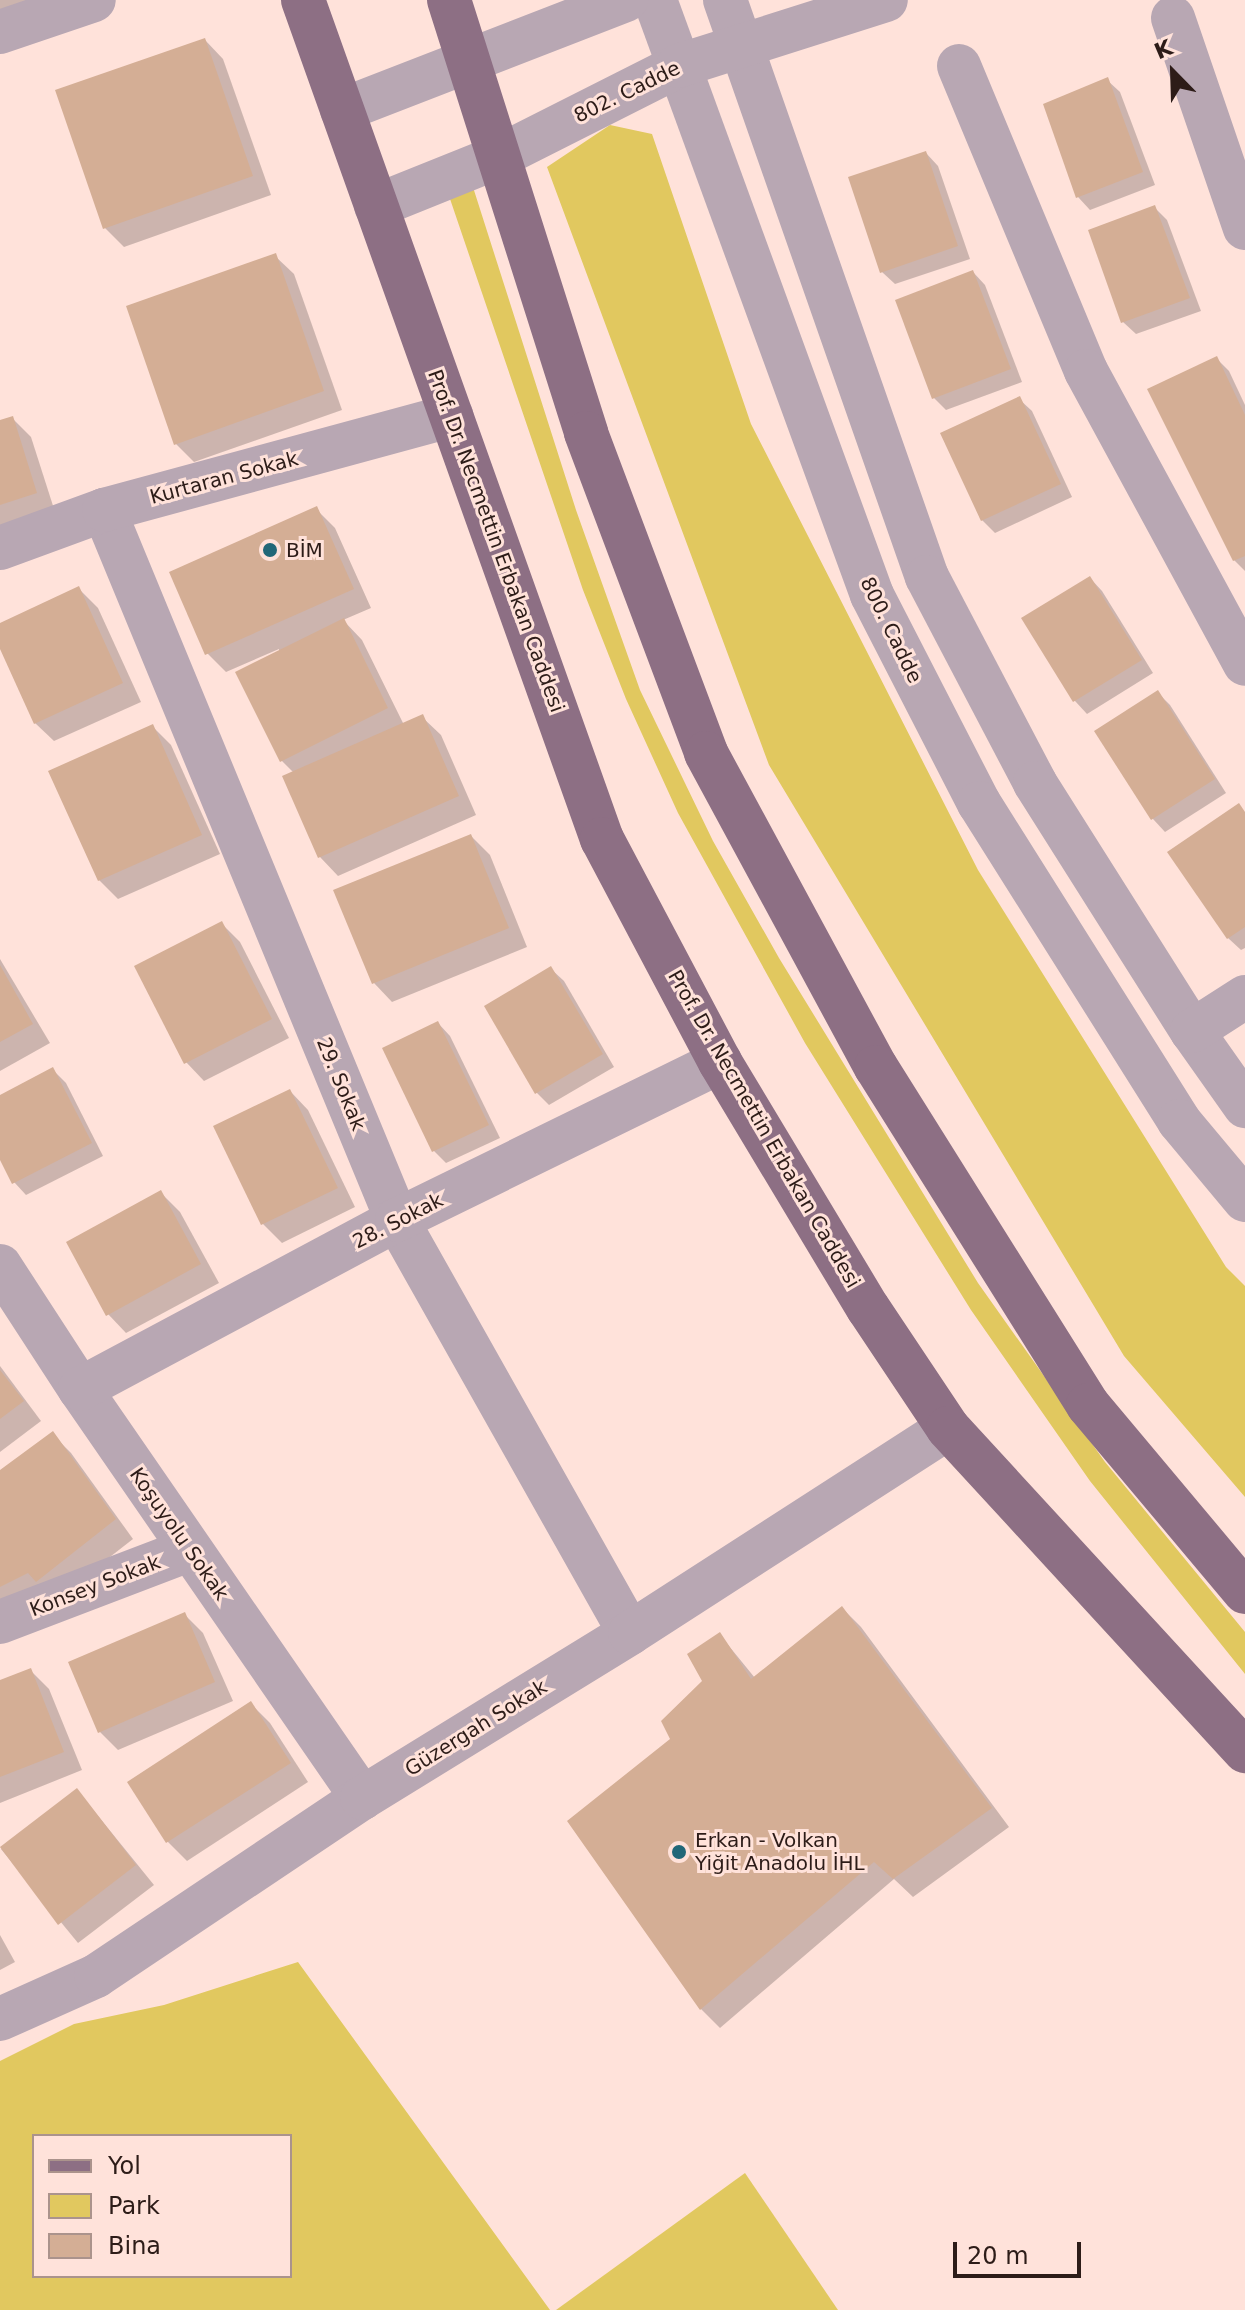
<!DOCTYPE html>
<meta charset="utf-8">
<style>
body{margin:0}
#map{position:relative;width:1245px;height:2310px;overflow:hidden;background:#ffe2da;font-family:"DejaVu Sans",sans-serif}
div>[style]{position:absolute}
.green>*{inset:0;background:#e1c85f}
.shadow>*{inset:0;background:#0003}
.building>*{inset:0;background:#d4ae95}
.minor>*{height:44px;margin:-22px;padding:0 22px;transform-origin:22px;border-radius:22px;background:#b8a7b3}
.major>*{height:44px;margin:-22px;padding:0 22px;transform-origin:22px;border-radius:22px;background:#8d6f84}
.dots>*{width:22px;height:22px;translate:-50% -50%;box-sizing:border-box;border:4px solid #ffe2da;border-radius:50%}
span{translate:-50% -50%;white-space:nowrap;text-align:center;line-height:1.15;-webkit-text-stroke:6px #ffe2da;paint-order:stroke}
.street-label{font-size:20px;color:#2d1c18}
.poi-label{font-size:20px;color:#2d1c18}
.left{translate:0 -50%;text-align:left}
.legend{position:absolute;left:32px;top:2134px;width:260px;height:144px;box-sizing:border-box;background:#ffe2da;border:2px solid #ab938c;margin:0;padding:10px 14px;list-style:none;font-size:24px;color:#2d1c18}
.legend li{display:flex;align-items:center;gap:16px;height:40px}
.legend b{width:40px;border:2px solid #ab938c}
.north{position:absolute;left:1133px;top:32px;width:80px;height:80px;-webkit-text-stroke:6px #ffe2da;paint-order:stroke;rotate:337deg;font-size:22px;font-weight:700;line-height:32px;text-align:center;color:#2d1c18}
.north::after{content:'';display:block;margin:auto;width:28px;height:36px;background:#2d1c18;clip-path:polygon(50% 0,100% 100%,50% 72%,0 100%)}
.scale{position:absolute;left:953px;top:2242px;width:128px;height:36px;box-sizing:border-box;border:4px solid #2d1c18;border-top:0;padding-left:10px;font-size:24px;line-height:28px;white-space:nowrap;color:#2d1c18;-webkit-text-stroke:6px #ffe2da;paint-order:stroke}
</style>
<div id="map">
<div class="green">
<div style="clip-path:polygon(610px 125px,652px 134px,751px 424px,978px 870px,1226px 1267px,1245px 1286px,1245px 1497px,1124px 1356px,769px 765px,547px 167px)"></div>
<div style="clip-path:polygon(472px 184px,576px 510px,640px 690px,713px 841px,779px 958px,978px 1283px,1105px 1462px,1245px 1632px,1245px 1674px,1090px 1481px,971px 1310px,805px 1043px,678px 813px,626px 699px,583px 590px,448px 193px)"></div>
<div style="clip-path:polygon(evenodd,298px 1962px,550px 2310px,0 2310px,0 2061px,74px 2024px,164px 2005px,298px 1962px,34px 2136px,290px 2136px,290px 2276px,34px 2276px,34px 2136px)"></div>
<div style="clip-path:polygon(745px 2173px,838px 2310px,556px 2310px)"></div>
</div>
<div class="shadow">
<div style="clip-path:polygon(0 0,69px 0,0 23px)"></div>
<div style="clip-path:polygon(205px 40px,223px 59px,271px 195px,124px 247px,105px 228px)"></div>
<div style="clip-path:polygon(1107px 80px,1120px 92px,1155px 185px,1090px 210px,1078px 197px)"></div>
<div style="clip-path:polygon(926px 153px,938px 166px,970px 259px,895px 284px,882px 272px)"></div>
<div style="clip-path:polygon(1155px 208px,1167px 220px,1201px 311px,1136px 334px,1123px 322px)"></div>
<div style="clip-path:polygon(275px 256px,294px 274px,342px 410px,194px 462px,176px 444px)"></div>
<div style="clip-path:polygon(973px 272px,985px 285px,1022px 382px,946px 410px,934px 398px)"></div>
<div style="clip-path:polygon(1216px 358px,1229px 371px,1245px 405px,1245px 571px,1234px 560px)"></div>
<div style="clip-path:polygon(1019px 399px,1032px 411px,1072px 497px,995px 533px,982px 520px)"></div>
<div style="clip-path:polygon(12px 418px,31px 437px,55px 512px,0 530px,0 422px)"></div>
<div style="clip-path:polygon(316px 509px,335px 528px,371px 608px,343px 620px,362px 640px,404px 725px,422px 717px,441px 735px,476px 815px,338px 876px,320px 857px,294px 773px,282px 761px,279px 649px,226px 672px,207px 653px)"></div>
<div style="clip-path:polygon(1090px 578px,1102px 591px,1153px 673px,1087px 714px,1075px 701px,1024px 619px)"></div>
<div style="clip-path:polygon(79px 589px,98px 608px,141px 702px,54px 741px,35px 723px,0 645px,0 625px)"></div>
<div style="clip-path:polygon(1158px 693px,1170px 705px,1226px 793px,1165px 832px,1153px 819px,1097px 731px)"></div>
<div style="clip-path:polygon(152px 726px,171px 745px,220px 854px,118px 899px,99px 880px)"></div>
<div style="clip-path:polygon(1245px 812px,1245px 948px,1241px 950px,1228px 938px)"></div>
<div style="clip-path:polygon(471px 836px,490px 855px,527px 947px,392px 1002px,374px 983px)"></div>
<div style="clip-path:polygon(222px 924px,240px 942px,289px 1038px,204px 1081px,186px 1062px)"></div>
<div style="clip-path:polygon(0 959px,50px 1043px,0 1071px)"></div>
<div style="clip-path:polygon(551px 969px,564px 981px,614px 1067px,549px 1105px,536px 1092px)"></div>
<div style="clip-path:polygon(438px 1023px,450px 1036px,500px 1138px,446px 1163px,434px 1151px)"></div>
<div style="clip-path:polygon(53px 1070px,66px 1083px,103px 1156px,26px 1195px,14px 1182px,0 1155px,0 1097px)"></div>
<div style="clip-path:polygon(290px 1091px,308px 1110px,355px 1207px,282px 1243px,263px 1224px)"></div>
<div style="clip-path:polygon(161px 1193px,180px 1212px,219px 1283px,126px 1333px,108px 1314px)"></div>
<div style="clip-path:polygon(0 1366px,41px 1421px,0 1452px)"></div>
<div style="clip-path:polygon(52px 1434px,71px 1453px,133px 1539px,56px 1599px,0 1600px,0 1473px)"></div>
<div style="clip-path:polygon(842px 1608px,861px 1627px,1009px 1827px,913px 1897px,894px 1879px,720px 2028px,701px 2009px,569px 1822px,673px 1739px,705px 1682px,720px 1635px,755px 1678px)"></div>
<div style="clip-path:polygon(184px 1614px,203px 1633px,233px 1701px,118px 1750px,100px 1732px)"></div>
<div style="clip-path:polygon(30px 1670px,49px 1689px,82px 1770px,0 1803px,0 1683px)"></div>
<div style="clip-path:polygon(251px 1704px,270px 1723px,308px 1782px,187px 1861px,168px 1842px,129px 1783px)"></div>
<div style="clip-path:polygon(77px 1790px,154px 1885px,78px 1943px,1px 1849px)"></div>
<div style="clip-path:polygon(0 1935px,15px 1962px,0 1970px)"></div>
</div>
<div class="building">
<div style="clip-path:polygon(205px 38px,253px 176px,103px 229px,55px 90px)"></div>
<div style="clip-path:polygon(1108px 77px,1143px 172px,1076px 198px,1043px 104px)"></div>
<div style="clip-path:polygon(926px 151px,958px 246px,880px 273px,848px 177px)"></div>
<div style="clip-path:polygon(1155px 205px,1190px 298px,1121px 323px,1088px 230px)"></div>
<div style="clip-path:polygon(276px 253px,324px 391px,174px 445px,126px 306px)"></div>
<div style="clip-path:polygon(973px 270px,1011px 369px,932px 399px,895px 300px)"></div>
<div style="clip-path:polygon(1217px 356px,1245px 415px,1245px 556px,1233px 561px,1147px 389px)"></div>
<div style="clip-path:polygon(1020px 396px,1061px 484px,981px 521px,940px 433px)"></div>
<div style="clip-path:polygon(13px 416px,37px 493px,0 505px,0 420px)"></div>
<div style="clip-path:polygon(317px 506px,354px 589px,205px 655px,169px 572px)"></div>
<div style="clip-path:polygon(1090px 576px,1142px 660px,1073px 702px,1021px 618px)"></div>
<div style="clip-path:polygon(79px 586px,123px 683px,34px 724px,0 649px,0 623px)"></div>
<div style="clip-path:polygon(344px 618px,388px 708px,280px 762px,235px 672px)"></div>
<div style="clip-path:polygon(1158px 690px,1215px 779px,1151px 820px,1094px 731px)"></div>
<div style="clip-path:polygon(423px 714px,459px 796px,318px 858px,282px 776px)"></div>
<div style="clip-path:polygon(153px 724px,202px 835px,98px 881px,48px 771px)"></div>
<div style="clip-path:polygon(1239px 803px,1245px 812px,1245px 927px,1227px 939px,1167px 852px)"></div>
<div style="clip-path:polygon(471px 834px,509px 928px,372px 984px,333px 890px)"></div>
<div style="clip-path:polygon(222px 921px,272px 1019px,184px 1064px,134px 966px)"></div>
<div style="clip-path:polygon(0 965px,33px 1024px,0 1042px)"></div>
<div style="clip-path:polygon(551px 966px,603px 1054px,535px 1094px,484px 1006px)"></div>
<div style="clip-path:polygon(438px 1021px,489px 1125px,432px 1152px,382px 1048px)"></div>
<div style="clip-path:polygon(53px 1067px,92px 1143px,12px 1184px,0 1160px,0 1095px)"></div>
<div style="clip-path:polygon(290px 1089px,338px 1188px,261px 1225px,213px 1126px)"></div>
<div style="clip-path:polygon(161px 1190px,201px 1264px,106px 1316px,66px 1242px)"></div>
<div style="clip-path:polygon(0 1370px,24px 1401px,0 1419px)"></div>
<div style="clip-path:polygon(53px 1431px,116px 1519px,36px 1582px,28px 1573px,0 1587px,0 1470px)"></div>
<div style="clip-path:polygon(842px 1606px,992px 1808px,893px 1879px,874px 1862px,700px 2010px,567px 1821px,670px 1739px,661px 1721px,702px 1681px,687px 1654px,720px 1632px,751px 1679px)"></div>
<div style="clip-path:polygon(185px 1612px,215px 1682px,98px 1733px,68px 1662px)"></div>
<div style="clip-path:polygon(31px 1668px,64px 1752px,0 1777px,0 1680px)"></div>
<div style="clip-path:polygon(251px 1701px,291px 1763px,166px 1843px,127px 1782px)"></div>
<div style="clip-path:polygon(77px 1788px,136px 1865px,58px 1925px,0 1847px)"></div>
</div>
<div class="minor">
<div style="left:655px;top:0;width:633px;rotate:69.96deg"></div>
<div style="left:872px;top:595px;width:234px;rotate:62.8deg"></div>
<div style="left:979px;top:803px;width:376px;rotate:57.8deg"></div>
<div style="left:1179px;top:1121px;width:103px;rotate:50.1deg"></div>
<div style="left:725px;top:0;width:611px;rotate:70.71deg"></div>
<div style="left:927px;top:577px;width:233px;rotate:62.3deg"></div>
<div style="left:1035px;top:783px;width:294px;rotate:57.7deg"></div>
<div style="left:1192px;top:1031px;width:92px;rotate:54.8deg"></div>
<div style="left:1173px;top:18px;width:222px;rotate:71.1deg"></div>
<div style="left:0;top:32px;width:99px;rotate:-18.8deg"></div>
<div style="left:959px;top:66px;width:330px;rotate:67.4deg"></div>
<div style="left:1086px;top:371px;width:333px;rotate:61.5deg"></div>
<div style="left:342px;top:110px;width:305px;rotate:-21.2deg"></div>
<div style="left:376px;top:206px;width:131px;rotate:-21.9deg"></div>
<div style="left:498px;top:157px;width:202px;rotate:-26.8deg"></div>
<div style="left:678px;top:66px;width:218px;rotate:-17.6deg"></div>
<div style="left:104px;top:510px;width:768px;rotate:67.58deg"></div>
<div style="left:397px;top:1220px;width:474px;rotate:60.6deg"></div>
<div style="left:0;top:548px;width:111px;rotate:-20.1deg"></div>
<div style="left:104px;top:510px;width:360px;rotate:-15.2deg"></div>
<div style="left:1192px;top:1031px;width:63px;rotate:-32.7deg"></div>
<div style="left:0;top:1266px;width:147px;rotate:57deg"></div>
<div style="left:80px;top:1389px;width:497px;rotate:55.4deg"></div>
<div style="left:80px;top:1389px;width:359px;rotate:-28.1deg"></div>
<div style="left:397px;top:1220px;width:360px;rotate:-26.1deg"></div>
<div style="left:0;top:1622px;width:202px;rotate:-20.9deg"></div>
<div style="left:0;top:2019px;width:105px;rotate:-24.1deg"></div>
<div style="left:96px;top:1976px;width:320px;rotate:-33.8deg"></div>
<div style="left:362px;top:1798px;width:315px;rotate:-31.6deg"></div>
<div style="left:630px;top:1633px;width:378px;rotate:-32.8deg"></div>
</div>
<div class="major">
<div style="left:303px;top:0;width:891px;rotate:70.39deg"></div>
<div style="left:602px;top:839px;width:252px;rotate:62.1deg"></div>
<div style="left:720px;top:1062px;width:287px;rotate:59deg"></div>
<div style="left:868px;top:1308px;width:144px;rotate:56.3deg"></div>
<div style="left:948px;top:1428px;width:439px;rotate:47.4deg"></div>
<div style="left:449px;top:0;width:454px;rotate:72.4deg"></div>
<div style="left:586px;top:433px;width:342px;rotate:69.4deg"></div>
<div style="left:706px;top:753px;width:357px;rotate:61.6deg"></div>
<div style="left:876px;top:1067px;width:399px;rotate:57.9deg"></div>
<div style="left:1088px;top:1405px;width:244px;rotate:50deg"></div>
</div>
<div class="dots">
<div style="left:270px;top:550px;background:#226778"></div>
<div style="left:679px;top:1852px;background:#226778"></div>
</div>
<div class="street-label">
<span style="left:627px;top:92px;rotate:-26deg">802. Cadde</span>
<span style="left:224px;top:478px;rotate:-15deg">Kurtaran Sokak</span>
<span style="left:496px;top:541px;rotate:70deg">Prof. Dr. Necmettin Erbakan Caddesi</span>
<span style="left:891px;top:630px;rotate:64deg">800. Cadde</span>
<span style="left:341px;top:1084px;rotate:68deg">29. Sokak</span>
<span style="left:764px;top:1129px;rotate:60deg">Prof. Dr. Necmettin Erbakan Caddesi</span>
<span style="left:398px;top:1221px;rotate:-27deg">28. Sokak</span>
<span style="left:179px;top:1534px;rotate:55deg">Koşuyolu Sokak</span>
<span style="left:95px;top:1586px;rotate:-21deg">Konsey Sokak</span>
<span style="left:476px;top:1728px;rotate:-32deg">Güzergah Sokak</span>
</div>
<div class="poi-label">
<span class="left" style="left:286px;top:550px">BİM</span>
<span class="left" style="left:695px;top:1852px">Erkan - Volkan<br>Yiğit Anadolu İHL</span>
</div>
<ul class="legend">
<li><b style="height:10px;background:#8d6f84"></b>Yol</li>
<li><b style="height:22px;background:#e1c85f"></b>Park</li>
<li><b style="height:22px;background:#d4ae95"></b>Bina</li>
</ul>
<div class="north">K</div>
<div class="scale">20 m</div>
</div>
